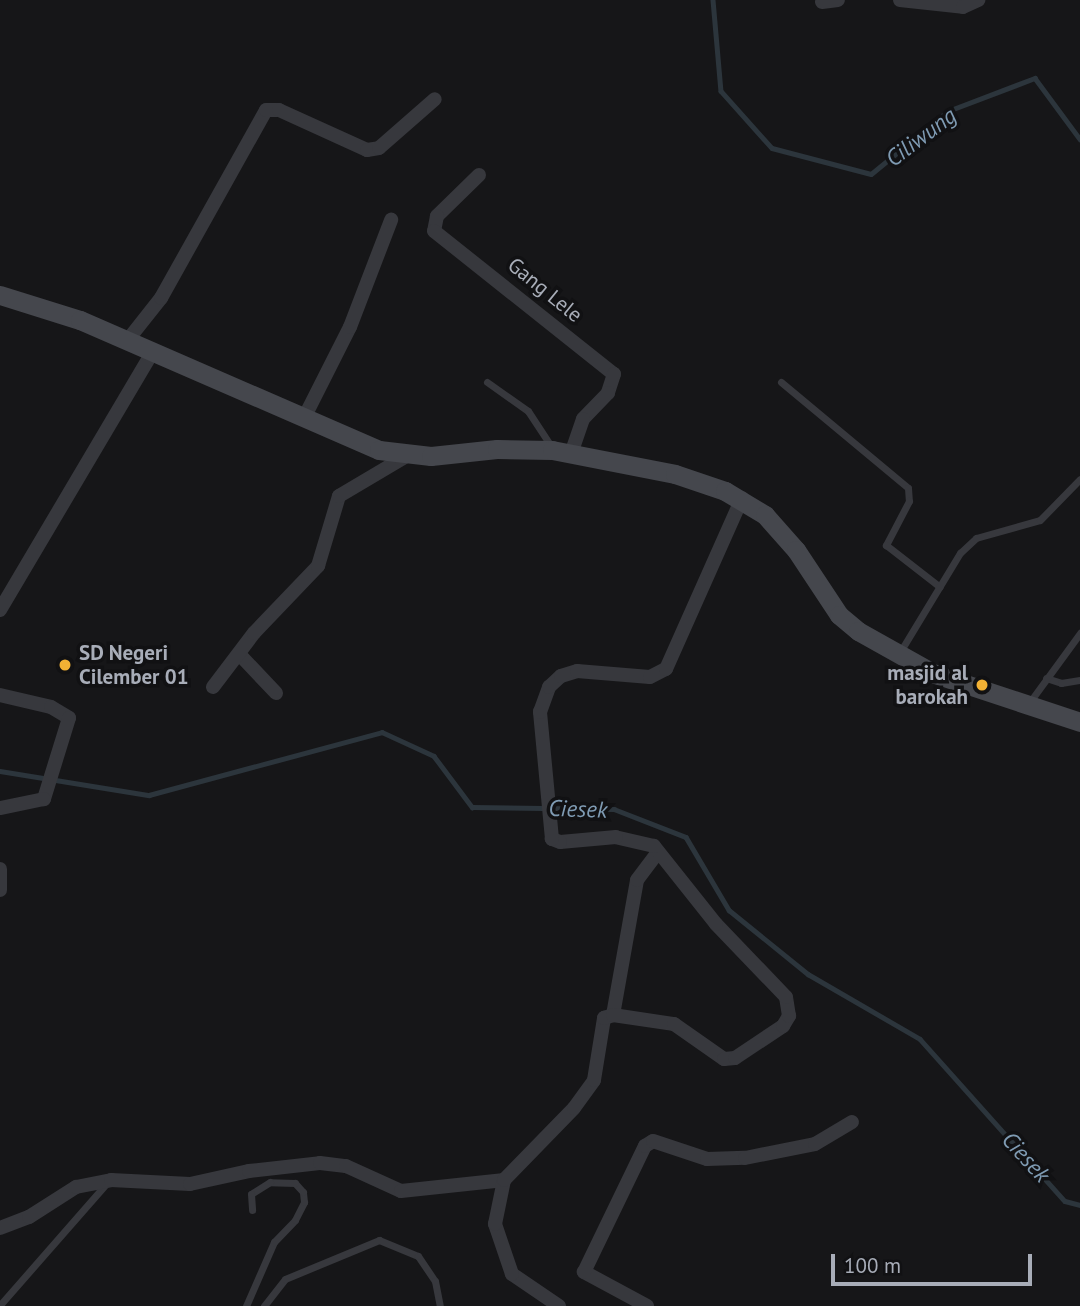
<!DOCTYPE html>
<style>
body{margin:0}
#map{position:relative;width:1080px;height:1306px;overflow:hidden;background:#161618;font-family:"PT Sans",sans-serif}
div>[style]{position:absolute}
.stream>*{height:4.5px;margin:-2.25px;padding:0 2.25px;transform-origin:2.25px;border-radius:2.25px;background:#2c353c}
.lane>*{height:7px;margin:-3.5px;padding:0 3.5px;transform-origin:3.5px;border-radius:3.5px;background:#37383d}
.street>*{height:14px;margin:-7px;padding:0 7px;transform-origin:7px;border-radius:7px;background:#37383d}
.secondary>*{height:19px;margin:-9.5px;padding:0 9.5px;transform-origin:9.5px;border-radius:9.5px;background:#45474d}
.dots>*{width:19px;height:19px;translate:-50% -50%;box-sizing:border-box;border:4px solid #111113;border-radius:50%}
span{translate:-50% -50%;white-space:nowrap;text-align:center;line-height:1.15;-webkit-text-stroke:7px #111113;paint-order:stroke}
.street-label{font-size:21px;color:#a8adb8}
.poi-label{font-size:21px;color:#a8adb8;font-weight:700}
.left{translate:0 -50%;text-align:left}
.right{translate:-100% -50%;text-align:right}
.water-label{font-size:23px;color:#7f9bb3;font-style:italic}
.scale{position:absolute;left:831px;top:1254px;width:201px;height:32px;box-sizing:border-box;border:4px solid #a8adb8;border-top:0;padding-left:9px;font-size:21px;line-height:24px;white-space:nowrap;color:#a8adb8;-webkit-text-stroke:5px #111113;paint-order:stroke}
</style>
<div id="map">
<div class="stream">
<div style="left:713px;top:0;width:91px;rotate:85deg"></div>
<div style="left:721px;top:91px;width:76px;rotate:48.2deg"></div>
<div style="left:772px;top:148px;width:102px;rotate:14.7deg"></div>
<div style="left:871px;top:174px;width:99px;rotate:-39.3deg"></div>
<div style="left:948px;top:111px;width:93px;rotate:-20.8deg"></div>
<div style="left:1035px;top:78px;width:76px;rotate:53.6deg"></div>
<div style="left:0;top:771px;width:151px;rotate:9.2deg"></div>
<div style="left:149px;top:795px;width:241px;rotate:-15.1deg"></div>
<div style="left:382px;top:732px;width:57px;rotate:24.8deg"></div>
<div style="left:434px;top:756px;width:64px;rotate:53.3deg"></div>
<div style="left:472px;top:807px;width:142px;rotate:0.8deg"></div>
<div style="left:614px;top:809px;width:77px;rotate:21.3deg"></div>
<div style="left:686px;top:837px;width:85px;rotate:59.5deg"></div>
<div style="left:729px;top:910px;width:102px;rotate:39deg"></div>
<div style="left:808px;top:974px;width:129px;rotate:30.1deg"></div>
<div style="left:920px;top:1039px;width:217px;rotate:48.2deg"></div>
<div style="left:1065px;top:1201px;width:16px;rotate:15deg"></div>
</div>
<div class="lane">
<div style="left:487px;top:382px;width:50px;rotate:35.3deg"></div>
<div style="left:528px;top:411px;width:42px;rotate:56.7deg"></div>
<div style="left:781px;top:382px;width:165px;rotate:39.8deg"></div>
<div style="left:908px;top:488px;width:13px;rotate:86deg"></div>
<div style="left:909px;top:501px;width:50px;rotate:117.6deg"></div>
<div style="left:886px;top:545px;width:68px;rotate:37.9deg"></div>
<div style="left:900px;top:652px;width:116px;rotate:-58.8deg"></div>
<div style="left:960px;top:553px;width:22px;rotate:-43deg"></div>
<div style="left:976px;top:538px;width:66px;rotate:-15.7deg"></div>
<div style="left:1040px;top:520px;width:57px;rotate:-45.7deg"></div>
<div style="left:1046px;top:678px;width:16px;rotate:18deg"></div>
<div style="left:1061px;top:683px;width:19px;rotate:-9deg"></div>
<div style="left:1029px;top:703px;width:87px;rotate:-53.9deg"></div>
<div style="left:0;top:1305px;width:159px;rotate:-48.8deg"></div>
<div style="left:246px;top:1306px;width:70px;rotate:-66.4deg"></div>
<div style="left:274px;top:1242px;width:30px;rotate:-46deg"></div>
<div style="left:295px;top:1220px;width:20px;rotate:-63deg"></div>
<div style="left:304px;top:1202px;width:10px;rotate:-96deg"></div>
<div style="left:303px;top:1192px;width:12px;rotate:-132deg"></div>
<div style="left:295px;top:1183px;width:25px;rotate:-178deg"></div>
<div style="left:270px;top:1182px;width:22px;rotate:148deg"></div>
<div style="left:251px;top:1194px;width:16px;rotate:86deg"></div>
<div style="left:264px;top:1306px;width:34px;rotate:-52deg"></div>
<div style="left:285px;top:1279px;width:102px;rotate:-22.5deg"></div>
<div style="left:379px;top:1240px;width:42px;rotate:22.3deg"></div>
<div style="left:418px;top:1256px;width:30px;rotate:56deg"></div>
<div style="left:435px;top:1281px;width:25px;rotate:79deg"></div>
</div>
<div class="street">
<div style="left:900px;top:0;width:63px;rotate:6.3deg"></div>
<div style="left:963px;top:7px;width:17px;rotate:-25deg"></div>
<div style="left:822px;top:2px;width:16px;rotate:-7deg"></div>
<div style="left:479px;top:175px;width:59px;rotate:135.7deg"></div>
<div style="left:437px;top:216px;width:15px;rotate:101deg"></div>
<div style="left:434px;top:231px;width:230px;rotate:38.5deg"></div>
<div style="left:614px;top:374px;width:20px;rotate:108deg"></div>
<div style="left:608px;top:393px;width:36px;rotate:134deg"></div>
<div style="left:583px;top:419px;width:36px;rotate:109deg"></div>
<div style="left:127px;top:341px;width:55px;rotate:-51.7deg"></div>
<div style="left:161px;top:298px;width:215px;rotate:-60.8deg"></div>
<div style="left:266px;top:110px;width:13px"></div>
<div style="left:279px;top:110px;width:97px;rotate:24.4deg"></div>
<div style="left:367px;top:150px;width:12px;rotate:-9deg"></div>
<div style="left:379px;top:148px;width:74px;rotate:-41.2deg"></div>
<div style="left:304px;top:418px;width:102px;rotate:-63.2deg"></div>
<div style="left:350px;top:327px;width:115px;rotate:-69deg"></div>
<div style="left:0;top:610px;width:301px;rotate:-59.4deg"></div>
<div style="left:241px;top:656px;width:51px;rotate:46.6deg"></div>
<div style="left:213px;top:687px;width:68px;rotate:-52.8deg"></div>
<div style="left:254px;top:633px;width:93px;rotate:-46.3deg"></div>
<div style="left:318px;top:566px;width:73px;rotate:-73.3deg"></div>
<div style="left:339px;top:496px;width:80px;rotate:-30.7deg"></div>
<div style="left:0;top:695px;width:52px;rotate:13.2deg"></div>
<div style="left:51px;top:707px;width:21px;rotate:31deg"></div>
<div style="left:69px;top:718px;width:85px;rotate:107.2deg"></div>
<div style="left:44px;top:799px;width:45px;rotate:168.4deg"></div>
<div style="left:0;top:869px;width:21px;rotate:90deg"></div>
<div style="left:613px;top:1015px;width:137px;rotate:-79.9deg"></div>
<div style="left:637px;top:880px;width:35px;rotate:-53deg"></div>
<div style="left:0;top:1228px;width:31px;rotate:-21deg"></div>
<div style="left:29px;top:1217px;width:56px;rotate:-32.6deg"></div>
<div style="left:76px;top:1187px;width:36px;rotate:-11deg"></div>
<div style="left:111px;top:1180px;width:79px;rotate:2.9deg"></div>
<div style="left:190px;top:1184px;width:60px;rotate:-12.4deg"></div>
<div style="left:249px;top:1171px;width:71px;rotate:-6.4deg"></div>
<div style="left:320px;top:1163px;width:26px;rotate:7deg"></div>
<div style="left:346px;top:1166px;width:60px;rotate:24.4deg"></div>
<div style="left:401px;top:1191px;width:104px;rotate:-6.1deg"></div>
<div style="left:559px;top:1306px;width:57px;rotate:-145.8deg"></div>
<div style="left:512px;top:1274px;width:53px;rotate:-108.8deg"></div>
<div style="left:495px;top:1224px;width:45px;rotate:-78.4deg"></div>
<div style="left:504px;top:1180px;width:100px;rotate:-45.8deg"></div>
<div style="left:574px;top:1108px;width:34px;rotate:-54deg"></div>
<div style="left:594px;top:1080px;width:63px;rotate:-80.8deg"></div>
<div style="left:604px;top:1018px;width:9px;rotate:-18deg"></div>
<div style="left:613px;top:1015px;width:62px;rotate:8.4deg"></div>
<div style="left:674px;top:1024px;width:61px;rotate:35deg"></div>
<div style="left:724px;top:1059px;width:11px;rotate:-5deg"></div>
<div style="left:735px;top:1058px;width:58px;rotate:-33.7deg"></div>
<div style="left:783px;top:1026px;width:12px;rotate:-59deg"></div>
<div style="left:789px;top:1016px;width:19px;rotate:-99deg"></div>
<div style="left:786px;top:997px;width:101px;rotate:-133.8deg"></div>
<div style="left:716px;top:924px;width:100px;rotate:-128.5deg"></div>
<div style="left:654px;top:846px;width:39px;rotate:-167deg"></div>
<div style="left:616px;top:837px;width:56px;rotate:174.9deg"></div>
<div style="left:560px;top:842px;width:9px;rotate:-159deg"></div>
<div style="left:552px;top:839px;width:128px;rotate:-95.4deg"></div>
<div style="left:540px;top:712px;width:27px;rotate:-70deg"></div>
<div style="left:549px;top:687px;width:16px;rotate:-43deg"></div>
<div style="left:561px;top:676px;width:17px;rotate:-17deg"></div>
<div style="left:577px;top:671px;width:73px;rotate:4.7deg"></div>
<div style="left:650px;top:677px;width:18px;rotate:-27deg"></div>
<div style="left:666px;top:669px;width:187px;rotate:-66deg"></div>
<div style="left:647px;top:1306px;width:72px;rotate:-151.6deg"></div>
<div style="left:584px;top:1272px;width:140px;rotate:-64.2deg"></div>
<div style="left:645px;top:1146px;width:9px;rotate:-32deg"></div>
<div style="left:653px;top:1141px;width:57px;rotate:18.4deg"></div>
<div style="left:707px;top:1159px;width:38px;rotate:-2deg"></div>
<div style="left:745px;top:1158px;width:71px;rotate:-11.3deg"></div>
<div style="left:815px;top:1144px;width:43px;rotate:-30.7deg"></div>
</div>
<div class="secondary">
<div style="left:0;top:295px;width:84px;rotate:17.4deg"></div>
<div style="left:80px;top:320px;width:326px;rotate:23.5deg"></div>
<div style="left:379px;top:450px;width:52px;rotate:6.6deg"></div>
<div style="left:431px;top:456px;width:66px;rotate:-6.1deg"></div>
<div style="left:497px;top:449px;width:55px;rotate:1deg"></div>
<div style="left:552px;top:450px;width:125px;rotate:11deg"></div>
<div style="left:675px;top:474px;width:53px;rotate:18.8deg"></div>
<div style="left:725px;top:491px;width:47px;rotate:31deg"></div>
<div style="left:765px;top:515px;width:47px;rotate:48.5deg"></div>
<div style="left:796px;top:550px;width:78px;rotate:56.5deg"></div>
<div style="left:839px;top:615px;width:25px;rotate:40deg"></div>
<div style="left:858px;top:631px;width:88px;rotate:29.2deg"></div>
<div style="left:935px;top:674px;width:153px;rotate:18.3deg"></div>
</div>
<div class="dots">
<div style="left:65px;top:665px;background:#f2b134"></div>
<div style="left:982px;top:685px;background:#f2b134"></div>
</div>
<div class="street-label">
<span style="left:545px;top:290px;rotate:39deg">Gang Lele</span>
</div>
<div class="poi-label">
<span class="left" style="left:79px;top:665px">SD Negeri<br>Cilember 01</span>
<span class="right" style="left:968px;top:685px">masjid al<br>barokah</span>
</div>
<div class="water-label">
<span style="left:921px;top:137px;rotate:-37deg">Ciliwung</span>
<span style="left:578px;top:809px;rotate:2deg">Ciesek</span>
<span style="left:1026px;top:1157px;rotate:48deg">Ciesek</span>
</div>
<div class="scale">100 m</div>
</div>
